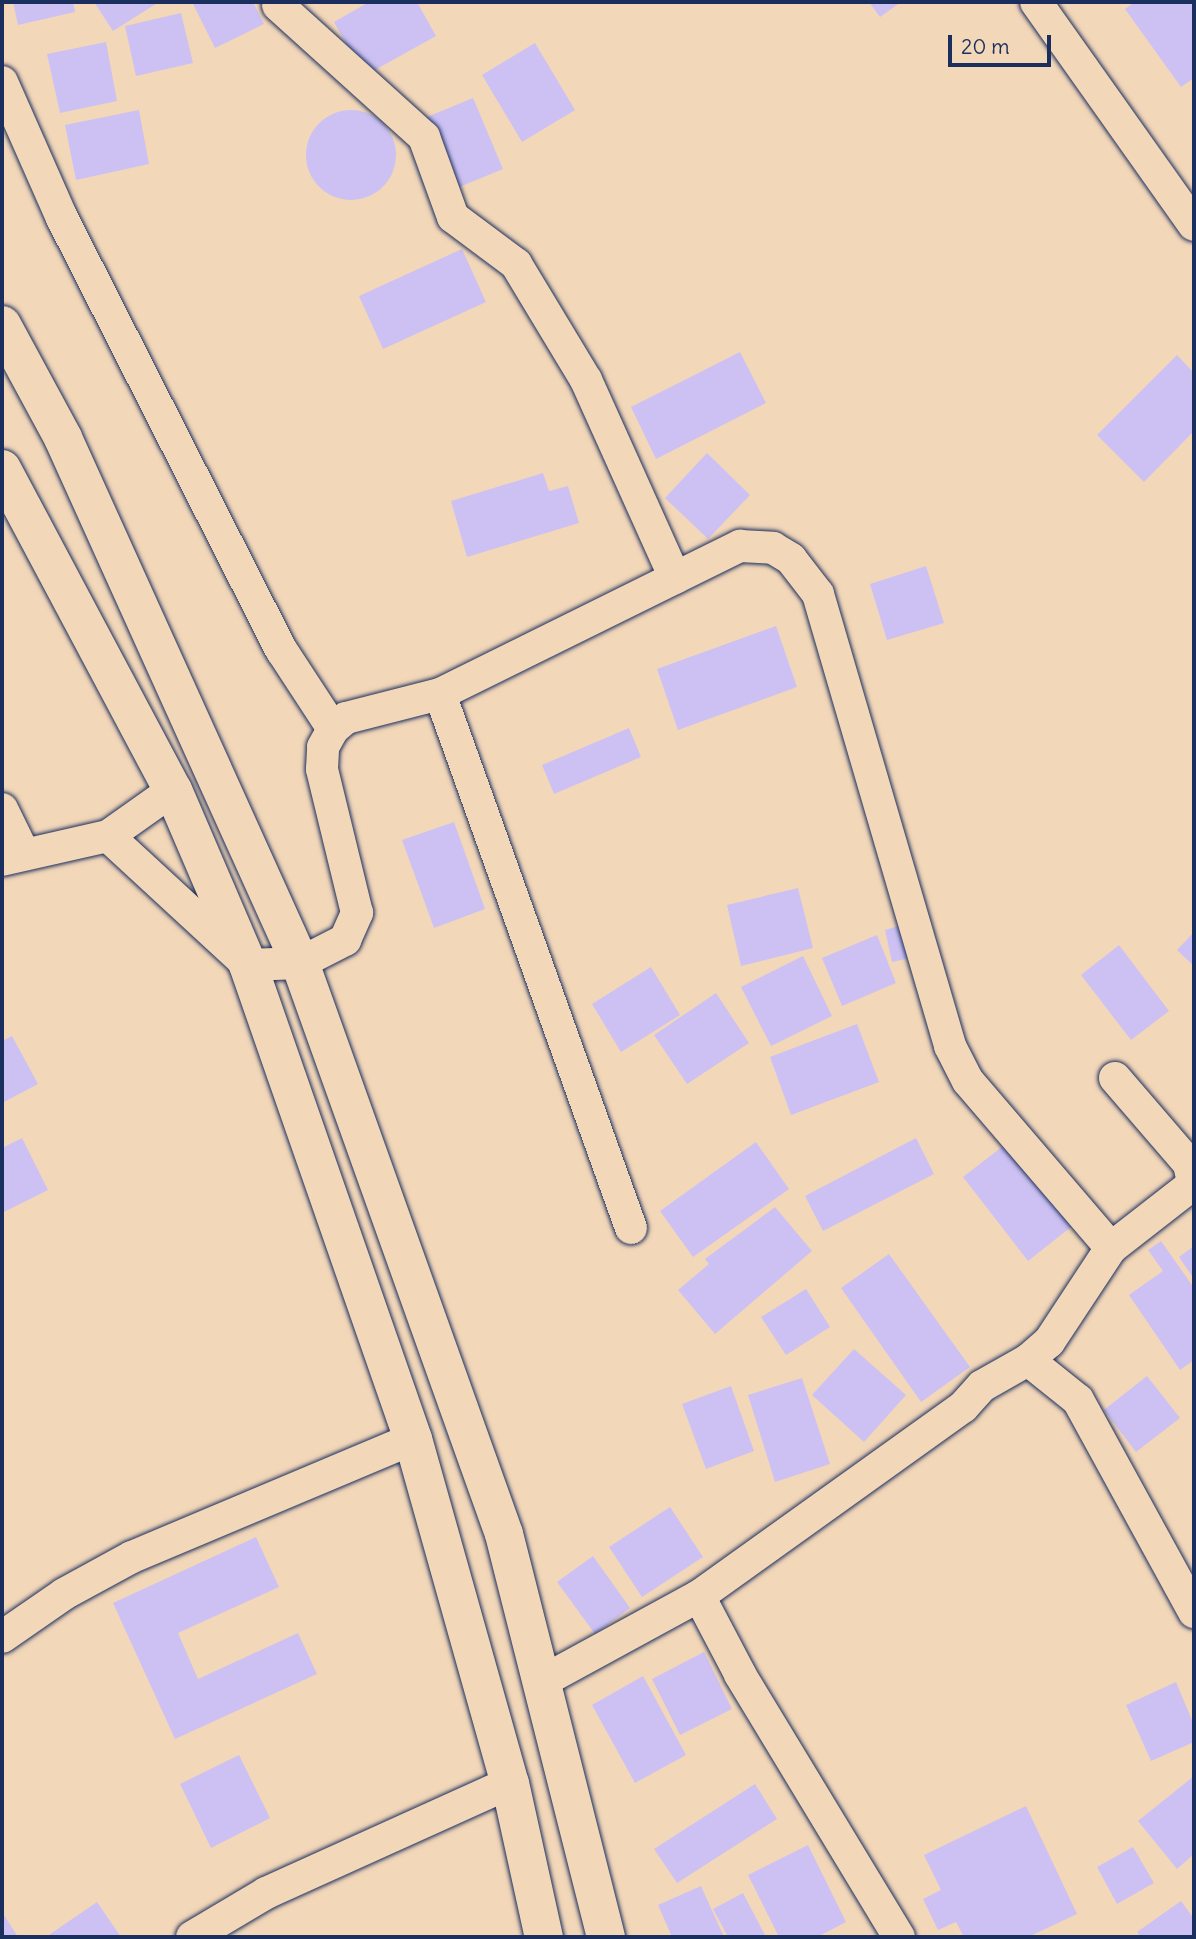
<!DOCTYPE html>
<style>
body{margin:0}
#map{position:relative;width:1196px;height:1939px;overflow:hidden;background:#f3d7b9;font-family:Delius,sans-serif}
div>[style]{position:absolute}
.building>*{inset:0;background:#cdc1f3}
.round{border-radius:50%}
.roads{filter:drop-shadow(0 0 2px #1b2f5e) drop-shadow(0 0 2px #1b2f5e)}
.street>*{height:32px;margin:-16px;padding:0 16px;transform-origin:16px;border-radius:16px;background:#f3d7b9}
.secondary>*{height:38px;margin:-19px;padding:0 19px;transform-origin:19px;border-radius:19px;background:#f3d7b9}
span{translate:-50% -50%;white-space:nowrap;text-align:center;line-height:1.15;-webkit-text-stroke:7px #f3d7b9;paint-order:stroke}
.frame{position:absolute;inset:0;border:4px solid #1b2f5e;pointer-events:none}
.scale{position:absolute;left:948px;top:35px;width:103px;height:32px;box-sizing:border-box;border:4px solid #1b2f5e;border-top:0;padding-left:9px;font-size:21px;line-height:24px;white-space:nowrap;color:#1b2f5e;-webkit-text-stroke:5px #f3d7b9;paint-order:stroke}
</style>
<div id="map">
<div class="building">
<div style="clip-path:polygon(13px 2px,73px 2px,75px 12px,18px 25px)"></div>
<div style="clip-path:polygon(94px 2px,159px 2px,113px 31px)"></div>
<div style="clip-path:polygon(192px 2px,253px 2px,264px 24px,215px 48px)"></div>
<div style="clip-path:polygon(369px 2px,417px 2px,436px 36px,364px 76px,334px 22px)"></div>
<div style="clip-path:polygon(869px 2px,901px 2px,880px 17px)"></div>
<div style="clip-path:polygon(1135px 2px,1194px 2px,1194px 78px,1181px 87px,1125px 9px)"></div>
<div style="clip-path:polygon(181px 13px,193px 63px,136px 76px,125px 26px)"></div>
<div style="clip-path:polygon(106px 42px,117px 101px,60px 113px,47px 54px)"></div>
<div style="clip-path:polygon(535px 43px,575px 110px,522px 142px,482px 75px)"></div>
<div style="clip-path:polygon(473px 98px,503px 169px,457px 188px,427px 117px)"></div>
<div class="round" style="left:306px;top:110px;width:90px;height:90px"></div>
<div style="clip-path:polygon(139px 110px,149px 164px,76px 180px,65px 125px)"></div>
<div style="clip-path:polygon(462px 249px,486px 302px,383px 349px,359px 296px)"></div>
<div style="clip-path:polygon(740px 352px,766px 403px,656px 459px,631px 407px)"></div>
<div style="clip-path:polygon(1177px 355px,1194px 373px,1194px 431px,1144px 482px,1097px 435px)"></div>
<div style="clip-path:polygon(707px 453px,750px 495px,708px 539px,665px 498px)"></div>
<div style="clip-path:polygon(543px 473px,549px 491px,568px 486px,579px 523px,467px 557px,451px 501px)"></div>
<div style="clip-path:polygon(926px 566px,944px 623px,887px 640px,870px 584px)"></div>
<div style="clip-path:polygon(776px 626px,797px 687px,678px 730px,657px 669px)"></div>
<div style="clip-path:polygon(629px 728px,641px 757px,554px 794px,542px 765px)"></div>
<div style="clip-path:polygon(454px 822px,485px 909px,434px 928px,402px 840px)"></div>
<div style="clip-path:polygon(798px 888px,813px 948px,741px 966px,727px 905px)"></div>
<div style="clip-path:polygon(902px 925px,910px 958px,892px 962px,885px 930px)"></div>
<div style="clip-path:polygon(1194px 932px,1194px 966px,1177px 950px)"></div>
<div style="clip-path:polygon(877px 935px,896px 983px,842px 1006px,822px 958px)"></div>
<div style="clip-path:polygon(1119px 945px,1169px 1011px,1131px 1040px,1081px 975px)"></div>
<div style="clip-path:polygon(803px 956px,832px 1016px,771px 1046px,741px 987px)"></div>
<div style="clip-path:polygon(651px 967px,680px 1015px,621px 1052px,592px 1004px)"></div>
<div style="clip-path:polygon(716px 993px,749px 1043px,687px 1084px,654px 1035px)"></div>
<div style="clip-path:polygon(857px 1024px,879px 1082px,791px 1115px,770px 1057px)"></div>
<div style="clip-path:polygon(12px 1036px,38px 1084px,2px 1103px,2px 1041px)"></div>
<div style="clip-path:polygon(22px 1138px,48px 1190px,2px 1213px,2px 1148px)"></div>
<div style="clip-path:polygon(916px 1138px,934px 1174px,823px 1231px,805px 1196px)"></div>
<div style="clip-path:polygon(756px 1142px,789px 1189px,693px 1257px,660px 1211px)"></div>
<div style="clip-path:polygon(1007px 1143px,1071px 1227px,1028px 1261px,963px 1177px)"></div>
<div style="clip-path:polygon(775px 1207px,812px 1251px,715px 1334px,678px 1290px,709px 1264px,705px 1259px)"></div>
<div style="clip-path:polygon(1161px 1241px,1194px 1288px,1194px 1360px,1180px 1370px,1129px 1295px,1163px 1271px,1148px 1250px)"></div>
<div style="clip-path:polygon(1194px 1246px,1194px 1279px,1179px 1257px)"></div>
<div style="clip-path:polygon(889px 1254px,970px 1367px,921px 1402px,841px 1288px)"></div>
<div style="clip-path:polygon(806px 1289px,830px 1327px,786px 1355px,761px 1317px)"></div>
<div style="clip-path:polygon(854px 1349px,906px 1395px,864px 1442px,812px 1395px)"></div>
<div style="clip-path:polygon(1147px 1376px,1180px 1418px,1136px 1452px,1104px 1410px)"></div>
<div style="clip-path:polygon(802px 1378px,830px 1464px,775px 1482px,748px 1395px)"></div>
<div style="clip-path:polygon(731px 1386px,754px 1451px,706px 1469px,682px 1404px)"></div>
<div style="clip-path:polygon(670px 1507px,703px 1557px,642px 1597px,609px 1547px)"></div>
<div style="clip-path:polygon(256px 1537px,279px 1587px,178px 1633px,198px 1679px,298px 1633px,317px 1674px,175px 1739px,113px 1603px)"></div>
<div style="clip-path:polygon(593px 1556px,630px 1608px,595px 1634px,557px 1582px)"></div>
<div style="clip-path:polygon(704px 1652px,732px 1709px,680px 1735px,652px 1679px)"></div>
<div style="clip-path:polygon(643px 1676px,686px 1755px,635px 1783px,592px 1705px)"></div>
<div style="clip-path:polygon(1176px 1682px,1194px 1725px,1194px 1742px,1151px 1761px,1126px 1705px)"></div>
<div style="clip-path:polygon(239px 1755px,270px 1818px,211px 1848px,180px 1784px)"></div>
<div style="clip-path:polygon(1194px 1776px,1194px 1854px,1177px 1869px,1138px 1821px)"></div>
<div style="clip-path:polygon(755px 1784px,777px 1819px,677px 1883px,654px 1849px)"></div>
<div style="clip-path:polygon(1026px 1806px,1077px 1914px,1028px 1937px,964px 1937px,956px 1922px,938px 1930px,923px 1899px,941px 1890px,924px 1855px)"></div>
<div style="clip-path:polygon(808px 1845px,846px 1922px,817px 1937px,779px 1937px,748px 1875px)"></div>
<div style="clip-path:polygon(1133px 1847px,1154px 1883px,1117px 1904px,1097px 1867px)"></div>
<div style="clip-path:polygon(701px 1886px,724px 1937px,672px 1937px,658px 1905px)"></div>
<div style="clip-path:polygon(743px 1893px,766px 1937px,728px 1937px,713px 1909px)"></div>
<div style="clip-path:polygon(1181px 1901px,1194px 1919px,1194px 1937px,1141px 1937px,1137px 1932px)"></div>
<div style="clip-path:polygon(97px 1902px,121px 1937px,46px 1937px)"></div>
<div style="clip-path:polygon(2px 1912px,18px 1937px,2px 1937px)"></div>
</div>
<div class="roads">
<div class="street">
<div style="left:1036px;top:2px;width:273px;rotate:54.7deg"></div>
<div style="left:278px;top:5px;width:197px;rotate:42.1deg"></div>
<div style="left:424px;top:137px;width:85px;rotate:70.1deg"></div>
<div style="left:453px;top:217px;width:79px;rotate:36.7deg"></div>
<div style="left:516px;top:264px;width:135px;rotate:58.9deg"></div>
<div style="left:586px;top:380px;width:217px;rotate:65.8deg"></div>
<div style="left:2px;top:82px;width:149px;rotate:66.2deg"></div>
<div style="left:62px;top:218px;width:486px;rotate:63.1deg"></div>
<div style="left:282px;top:651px;width:93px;rotate:56.8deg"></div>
<div style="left:2px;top:809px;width:50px;rotate:63.9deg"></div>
<div style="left:108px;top:836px;width:190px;rotate:42.7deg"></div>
<div style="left:248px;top:965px;width:52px;rotate:-2.2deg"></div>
<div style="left:300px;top:963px;width:51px;rotate:-27.1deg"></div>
<div style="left:345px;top:940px;width:30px;rotate:-66deg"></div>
<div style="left:357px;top:913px;width:148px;rotate:-103.7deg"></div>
<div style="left:322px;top:769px;width:22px;rotate:-87deg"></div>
<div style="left:323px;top:747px;width:21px;rotate:-61deg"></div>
<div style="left:333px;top:729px;width:17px;rotate:-40deg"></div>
<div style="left:346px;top:718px;width:97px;rotate:-14.3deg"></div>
<div style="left:2px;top:860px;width:109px;rotate:-12.8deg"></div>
<div style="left:108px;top:836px;width:80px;rotate:-35.3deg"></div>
<div style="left:1115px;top:1078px;width:113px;rotate:49.3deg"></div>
<div style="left:1189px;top:1164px;width:24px;rotate:78deg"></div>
<div style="left:631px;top:1228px;width:567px;rotate:-109.68deg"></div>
<div style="left:440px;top:694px;width:335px;rotate:-26.3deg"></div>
<div style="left:740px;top:546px;width:33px;rotate:3deg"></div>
<div style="left:773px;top:548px;width:21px;rotate:31deg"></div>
<div style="left:791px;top:559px;width:44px;rotate:52.4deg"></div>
<div style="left:818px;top:594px;width:471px;rotate:73.7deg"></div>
<div style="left:950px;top:1046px;width:39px;rotate:63deg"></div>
<div style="left:968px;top:1081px;width:220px;rotate:49.4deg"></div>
<div style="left:1028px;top:1360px;width:28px;rotate:-41deg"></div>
<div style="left:1049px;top:1342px;width:113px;rotate:-56.6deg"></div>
<div style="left:1111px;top:1248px;width:103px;rotate:-37.9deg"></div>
<div style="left:2px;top:1637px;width:75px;rotate:-34.7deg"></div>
<div style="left:64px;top:1594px;width:77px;rotate:-28.6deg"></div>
<div style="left:132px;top:1557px;width:305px;rotate:-22.8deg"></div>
<div style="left:543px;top:1681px;width:178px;rotate:-28.6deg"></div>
<div style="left:192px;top:1937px;width:86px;rotate:-30.7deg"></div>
<div style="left:266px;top:1893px;width:268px;rotate:-24.3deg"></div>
<div style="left:899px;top:1937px;width:307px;rotate:-121.2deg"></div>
<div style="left:740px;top:1674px;width:88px;rotate:-117.7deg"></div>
<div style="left:699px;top:1596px;width:325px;rotate:-35.6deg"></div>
<div style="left:963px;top:1407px;width:28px;rotate:-48deg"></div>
<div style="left:982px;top:1386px;width:53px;rotate:-29.5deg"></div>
<div style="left:1028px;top:1360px;width:64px;rotate:38.7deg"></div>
<div style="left:1078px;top:1400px;width:242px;rotate:61.3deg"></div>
</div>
<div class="secondary">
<div style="left:2px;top:325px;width:128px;rotate:61.6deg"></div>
<div style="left:63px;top:438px;width:576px;rotate:65.7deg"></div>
<div style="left:300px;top:963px;width:606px;rotate:70.34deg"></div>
<div style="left:504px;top:1534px;width:416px;rotate:75.8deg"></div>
<div style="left:2px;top:469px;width:364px;rotate:62deg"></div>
<div style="left:173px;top:790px;width:190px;rotate:66.8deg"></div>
<div style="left:248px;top:965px;width:502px;rotate:70.81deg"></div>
<div style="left:413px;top:1439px;width:357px;rotate:74.3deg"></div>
<div style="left:510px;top:1783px;width:158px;rotate:77.6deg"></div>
</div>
</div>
<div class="frame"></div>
<div class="scale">20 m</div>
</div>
